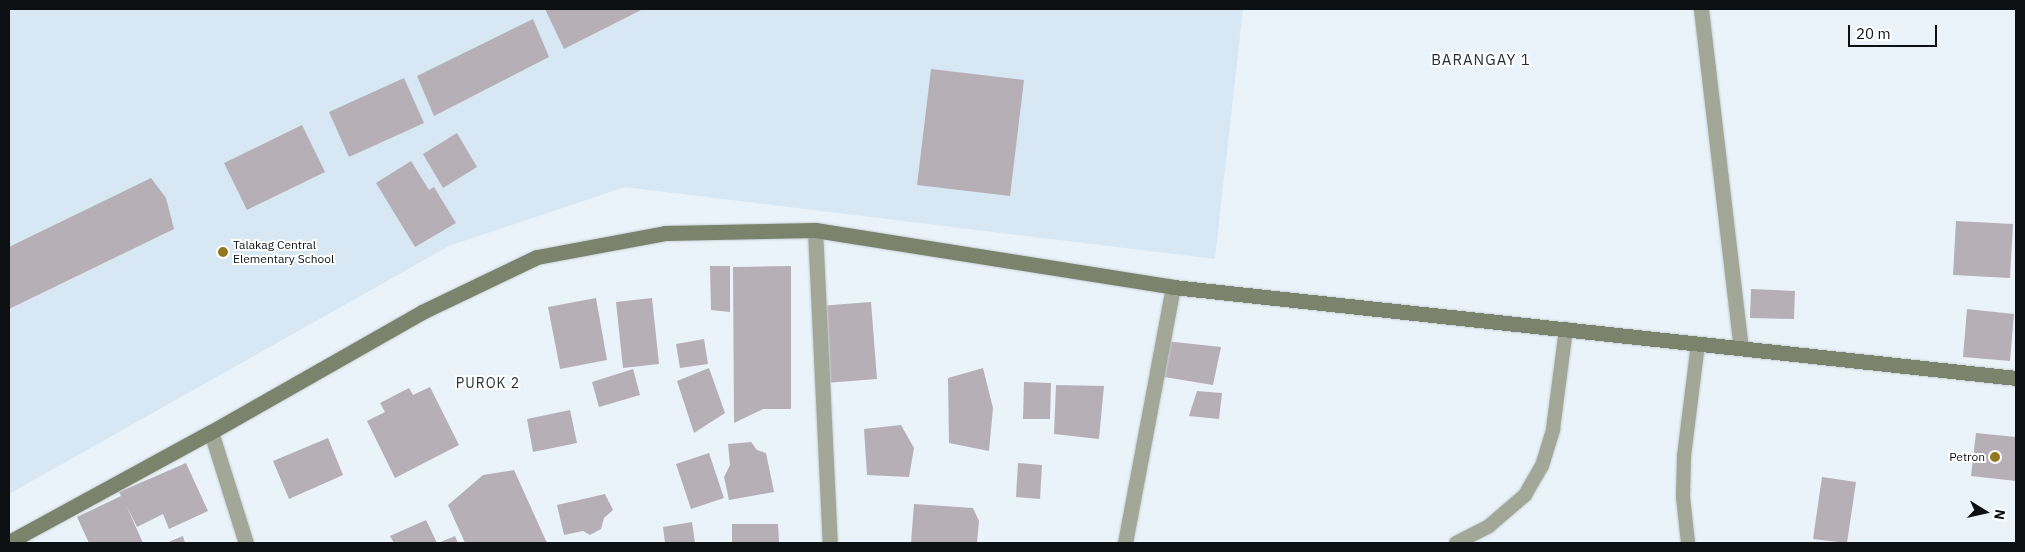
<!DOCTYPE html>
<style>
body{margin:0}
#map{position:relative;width:2025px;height:552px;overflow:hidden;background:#eaf3fa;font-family:"IBM Plex Sans",sans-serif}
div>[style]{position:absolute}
.built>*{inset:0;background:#d8e7f4}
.building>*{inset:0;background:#b7afb6}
.roads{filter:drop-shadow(0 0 1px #c7cfd5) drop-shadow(0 0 1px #c7cfd5)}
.lane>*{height:14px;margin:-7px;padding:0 7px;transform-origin:7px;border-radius:7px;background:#a2a797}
.street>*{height:15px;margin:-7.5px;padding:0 7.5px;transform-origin:7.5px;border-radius:7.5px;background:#a2a797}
.secondary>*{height:15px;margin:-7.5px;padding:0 7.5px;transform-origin:7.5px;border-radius:7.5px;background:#7b836c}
.dots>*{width:14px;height:14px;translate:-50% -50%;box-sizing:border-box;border:2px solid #fff;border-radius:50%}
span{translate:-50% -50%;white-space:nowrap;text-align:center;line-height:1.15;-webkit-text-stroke:4px #fff;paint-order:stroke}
.poi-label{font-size:12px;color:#0d1013}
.left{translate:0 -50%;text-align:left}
.right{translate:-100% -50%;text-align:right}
.neighbourhood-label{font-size:14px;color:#282f35;letter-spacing:1px}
.quarter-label{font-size:15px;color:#282f35;letter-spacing:1px}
.frame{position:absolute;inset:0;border:10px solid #0d1013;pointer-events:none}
.north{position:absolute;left:1960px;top:487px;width:50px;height:50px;-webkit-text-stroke:4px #fff;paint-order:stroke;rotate:100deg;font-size:14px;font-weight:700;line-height:20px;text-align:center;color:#0d1013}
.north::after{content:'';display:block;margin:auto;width:18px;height:22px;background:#0d1013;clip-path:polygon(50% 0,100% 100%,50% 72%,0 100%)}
.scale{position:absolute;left:1848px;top:25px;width:89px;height:22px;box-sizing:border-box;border:2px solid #0d1013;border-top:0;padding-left:6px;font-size:15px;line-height:18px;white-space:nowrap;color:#0d1013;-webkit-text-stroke:4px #fff;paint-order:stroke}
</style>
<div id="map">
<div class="built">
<div style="clip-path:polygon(9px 9px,1243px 9px,1215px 259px,625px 187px,449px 246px,9px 494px)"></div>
</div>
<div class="building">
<div style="clip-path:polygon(545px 9px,643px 9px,564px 49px)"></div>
<div style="clip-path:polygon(533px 19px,549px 57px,434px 116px,417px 76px)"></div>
<div style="clip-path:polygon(931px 69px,1024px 80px,1010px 196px,917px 185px)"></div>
<div style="clip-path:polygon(404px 78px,424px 123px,349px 157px,329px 112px)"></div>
<div style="clip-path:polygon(302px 125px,325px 172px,247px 210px,224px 163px)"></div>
<div style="clip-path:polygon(457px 133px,477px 167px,443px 188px,423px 154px)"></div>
<div style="clip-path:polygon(411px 161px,429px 190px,434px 187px,456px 223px,415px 247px,376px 183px)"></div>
<div style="clip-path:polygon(151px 178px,166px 198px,174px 229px,9px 309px,9px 247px)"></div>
<div style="clip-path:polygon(1956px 221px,2013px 224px,2010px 278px,1953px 275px)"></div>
<div style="clip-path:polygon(710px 266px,730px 266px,730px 312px,711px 310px)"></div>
<div style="clip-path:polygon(791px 266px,791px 409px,763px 409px,734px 423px,733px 267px)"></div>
<div style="clip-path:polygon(1751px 289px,1795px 291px,1794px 319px,1750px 318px)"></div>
<div style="clip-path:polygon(596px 298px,607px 360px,560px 369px,548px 307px)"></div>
<div style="clip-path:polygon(652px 298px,659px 364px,623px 368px,616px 302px)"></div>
<div style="clip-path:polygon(871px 302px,877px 379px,825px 383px,819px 306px)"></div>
<div style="clip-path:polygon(1967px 309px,2014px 314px,2010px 361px,1963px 357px)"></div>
<div style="clip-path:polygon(704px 339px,708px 364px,680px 368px,676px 344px)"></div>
<div style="clip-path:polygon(1165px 341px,1221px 347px,1213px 385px,1158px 376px)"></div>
<div style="clip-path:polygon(709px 368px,725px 413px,694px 433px,677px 381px)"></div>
<div style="clip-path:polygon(983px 368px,993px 408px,989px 451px,949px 443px,948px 378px)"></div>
<div style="clip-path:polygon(633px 369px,640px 395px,599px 407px,592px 382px)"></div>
<div style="clip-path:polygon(1024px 382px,1051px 383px,1050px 419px,1023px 419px)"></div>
<div style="clip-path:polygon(1056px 385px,1104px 386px,1099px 439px,1054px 434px)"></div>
<div style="clip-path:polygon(430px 387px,459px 445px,395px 478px,367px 421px,385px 412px,380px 403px,409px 388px,413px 395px)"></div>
<div style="clip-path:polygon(1197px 391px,1222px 393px,1219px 419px,1189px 416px)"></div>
<div style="clip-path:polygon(570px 410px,577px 443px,533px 452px,527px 419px)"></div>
<div style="clip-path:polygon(901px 425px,914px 448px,909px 477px,867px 475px,864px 429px)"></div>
<div style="clip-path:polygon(1976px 433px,2016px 437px,2016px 481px,1971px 476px)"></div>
<div style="clip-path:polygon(328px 438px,343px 475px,289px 499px,273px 461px)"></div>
<div style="clip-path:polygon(751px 442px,757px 450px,766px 453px,774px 492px,729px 500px,724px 477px,730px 465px,728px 444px)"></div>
<div style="clip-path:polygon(709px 453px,724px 498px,691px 509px,676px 464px)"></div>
<div style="clip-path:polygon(186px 463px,208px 511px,169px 529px,163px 514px,137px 527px,126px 505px,143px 543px,89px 543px,77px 517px,121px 496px,119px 492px)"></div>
<div style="clip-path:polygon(1018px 463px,1042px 465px,1040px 499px,1016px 497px)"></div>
<div style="clip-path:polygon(514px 470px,547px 543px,465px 543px,448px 505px,483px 475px)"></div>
<div style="clip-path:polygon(1822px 477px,1856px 482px,1847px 543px,1813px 539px)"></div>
<div style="clip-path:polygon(605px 494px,613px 510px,604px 518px,601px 529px,590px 535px,583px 531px,564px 535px,557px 505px)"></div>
<div style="clip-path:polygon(914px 504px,973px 508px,979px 521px,977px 543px,911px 543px)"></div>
<div style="clip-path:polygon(426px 520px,437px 543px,394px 543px,390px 536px)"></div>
<div style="clip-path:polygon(692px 522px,695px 543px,665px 543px,663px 527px)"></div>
<div style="clip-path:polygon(732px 524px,778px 524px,779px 543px,732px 543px)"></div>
<div style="clip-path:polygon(183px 536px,185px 543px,166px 543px)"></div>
<div style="clip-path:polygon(455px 536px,458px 543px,438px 543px)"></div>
</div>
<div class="roads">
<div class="lane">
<div style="left:1456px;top:543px;width:37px;rotate:-27deg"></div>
<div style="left:1489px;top:526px;width:48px;rotate:-40.7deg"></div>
<div style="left:1525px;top:495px;width:34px;rotate:-60deg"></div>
<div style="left:1542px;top:466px;width:39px;rotate:-73deg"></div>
<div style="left:1553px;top:429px;width:101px;rotate:-82.6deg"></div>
<div style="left:1688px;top:543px;width:46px;rotate:-96.2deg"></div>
<div style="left:1683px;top:497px;width:41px;rotate:-88.6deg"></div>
<div style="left:1684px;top:456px;width:113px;rotate:-82.9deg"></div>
</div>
<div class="street">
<div style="left:1701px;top:9px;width:341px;rotate:83.3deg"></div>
<div style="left:815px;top:230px;width:313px;rotate:87.3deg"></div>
<div style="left:211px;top:432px;width:116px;rotate:72.5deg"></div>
<div style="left:1125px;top:543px;width:260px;rotate:-79.4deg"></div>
</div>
<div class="secondary">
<div style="left:9px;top:542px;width:230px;rotate:-28.6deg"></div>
<div style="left:211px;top:432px;width:243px;rotate:-29.6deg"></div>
<div style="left:422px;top:312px;width:127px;rotate:-25.6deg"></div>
<div style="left:537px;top:257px;width:130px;rotate:-10.6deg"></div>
<div style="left:665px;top:233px;width:150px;rotate:-1.1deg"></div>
<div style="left:815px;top:230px;width:363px;rotate:9deg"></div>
<div style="left:1173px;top:287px;width:848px;rotate:6.16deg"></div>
</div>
</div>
<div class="dots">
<div style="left:223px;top:252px;background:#90781e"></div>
<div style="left:1995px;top:457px;background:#90781e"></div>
</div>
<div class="poi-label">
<span class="left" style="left:233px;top:252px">Talakag Central<br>Elementary School</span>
<span class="right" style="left:1985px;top:457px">Petron</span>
</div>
<div class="neighbourhood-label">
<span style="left:488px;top:383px">PUROK 2</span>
</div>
<div class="quarter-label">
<span style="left:1481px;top:60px">BARANGAY 1</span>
</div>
<div class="frame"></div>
<div class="north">N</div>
<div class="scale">20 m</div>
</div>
